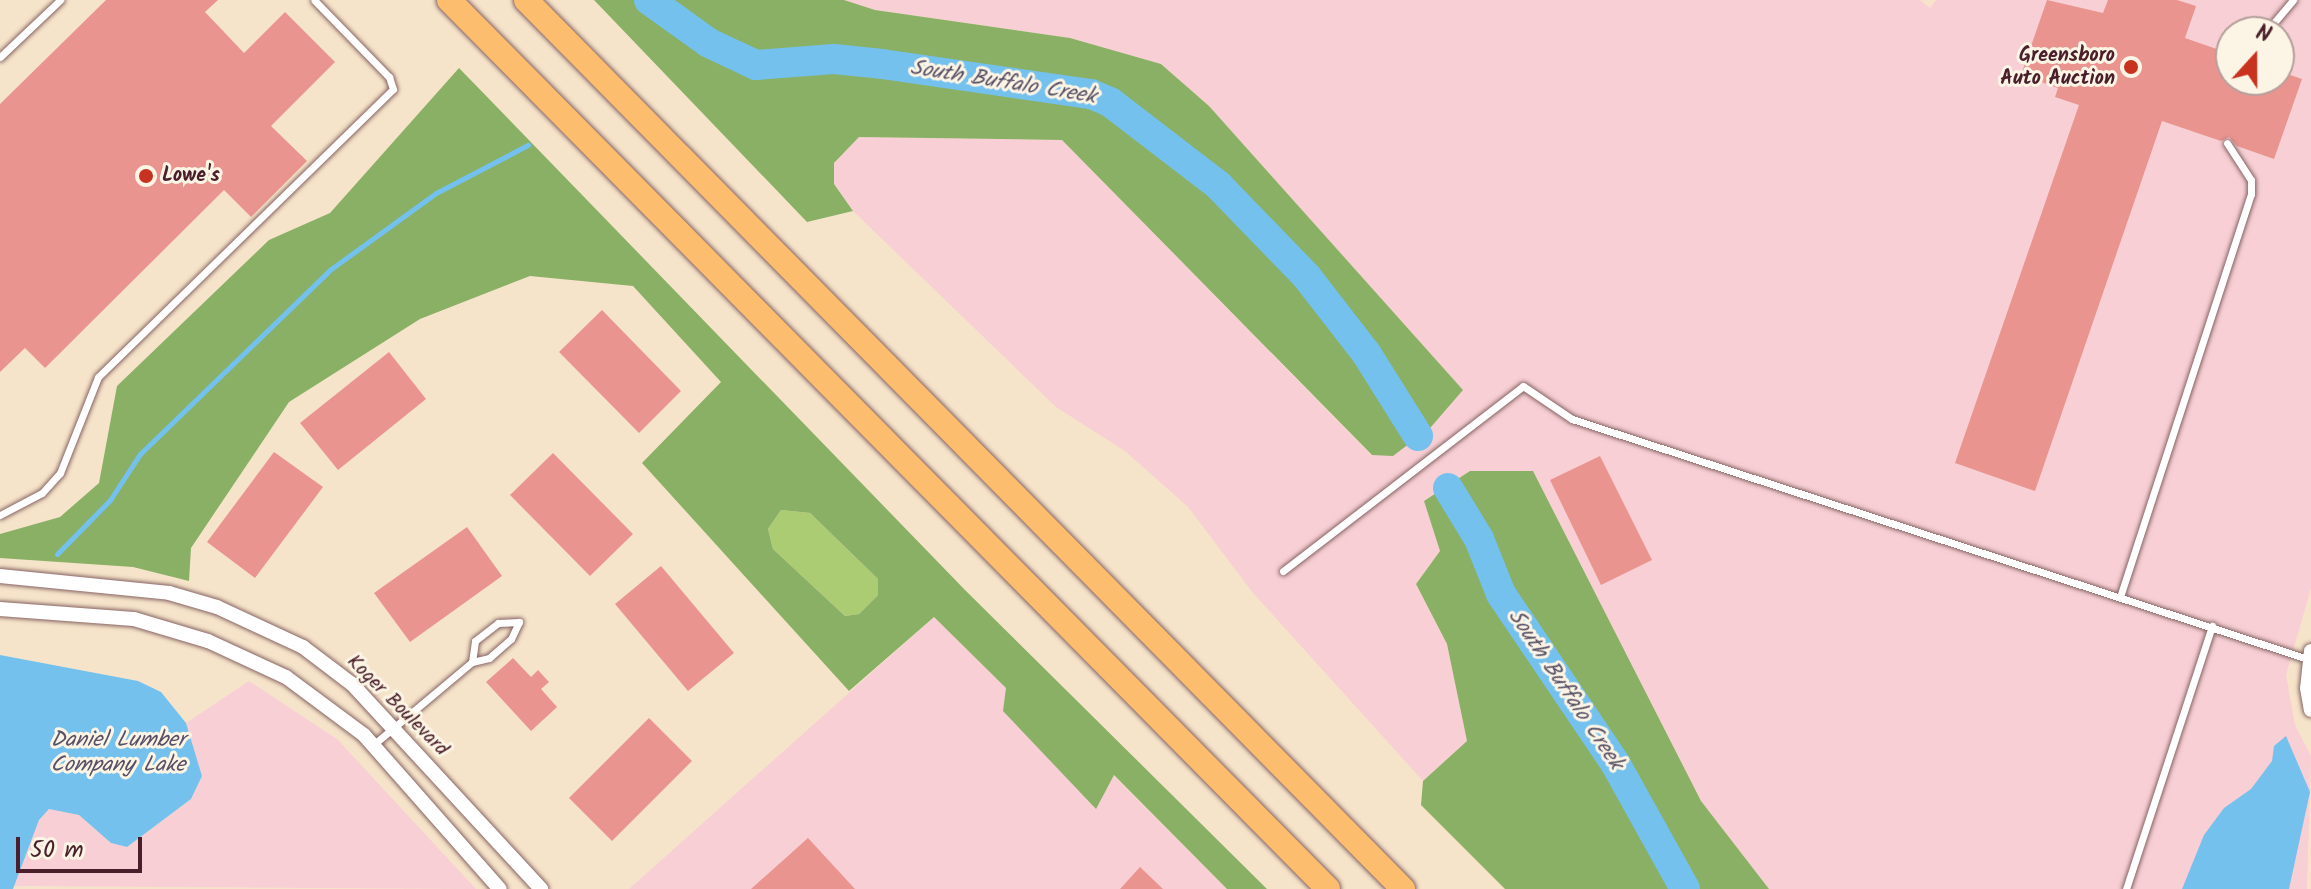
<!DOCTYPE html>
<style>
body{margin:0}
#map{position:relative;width:2311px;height:889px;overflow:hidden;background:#f6e4ca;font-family:Kalam,sans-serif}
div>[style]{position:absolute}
.built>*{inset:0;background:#f7cfd5}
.green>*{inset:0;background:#accc73}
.forest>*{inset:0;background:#89b065}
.water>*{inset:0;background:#74c1ee}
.stream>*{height:5px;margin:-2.5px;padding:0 2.5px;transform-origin:2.5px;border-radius:2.5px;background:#74c1ee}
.river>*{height:30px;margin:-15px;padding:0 15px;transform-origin:15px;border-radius:15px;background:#74c1ee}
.building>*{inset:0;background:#ea948f}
.roads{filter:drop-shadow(0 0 2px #866463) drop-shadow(0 0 2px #866463)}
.service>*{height:7px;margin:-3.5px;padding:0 3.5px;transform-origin:3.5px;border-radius:3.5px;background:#fff}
.minor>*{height:14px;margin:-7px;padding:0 7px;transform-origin:7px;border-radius:7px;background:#fff}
.motorway>*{height:24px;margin:-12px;padding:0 12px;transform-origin:12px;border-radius:12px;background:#fcbd6f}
.dots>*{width:22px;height:22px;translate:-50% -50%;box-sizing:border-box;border:4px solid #fcf5e5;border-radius:50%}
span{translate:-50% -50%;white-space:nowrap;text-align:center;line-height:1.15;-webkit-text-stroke:6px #fcf5e5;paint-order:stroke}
.poi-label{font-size:20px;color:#4a1f2b;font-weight:700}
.right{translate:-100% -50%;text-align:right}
.left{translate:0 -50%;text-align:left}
.street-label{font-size:20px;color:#4a1f2b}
.water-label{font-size:22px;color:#575066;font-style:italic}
.north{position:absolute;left:2215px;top:16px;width:80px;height:80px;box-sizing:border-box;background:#fcf5e5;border:2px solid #b59f9b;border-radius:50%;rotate:21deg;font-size:22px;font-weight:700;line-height:32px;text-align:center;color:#4a1f2b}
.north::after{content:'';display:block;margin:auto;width:28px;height:36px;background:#c8321e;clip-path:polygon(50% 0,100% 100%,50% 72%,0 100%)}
.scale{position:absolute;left:16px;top:837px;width:126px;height:36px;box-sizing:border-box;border:4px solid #4a1f2b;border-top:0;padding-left:10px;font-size:24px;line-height:28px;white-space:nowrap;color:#4a1f2b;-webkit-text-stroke:6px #fcf5e5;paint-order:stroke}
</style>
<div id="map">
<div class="built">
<div style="clip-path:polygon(evenodd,844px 0,1920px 0,1930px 8px,1936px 0,2311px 0,2311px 588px,2286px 675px,2295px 725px,2311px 756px,2307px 889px,1769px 889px,1701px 801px,1533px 471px,1424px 501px,1440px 551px,1416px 584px,1447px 644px,1467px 741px,1423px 781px,1253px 593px,1188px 507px,1125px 451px,1056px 407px,853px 211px,834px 184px,834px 163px,859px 137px,1062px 140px,1371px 455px,1431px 427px,1463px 390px,1209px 106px,1161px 64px,1070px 38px,875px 10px,844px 0,2231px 32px,2279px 32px,2279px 80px,2231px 80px,2231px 32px)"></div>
<div style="clip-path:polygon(934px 617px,1006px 688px,1095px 809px,1113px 775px,1227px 889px,629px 889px)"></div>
<div style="clip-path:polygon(249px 681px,337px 739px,476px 889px,14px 886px,39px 820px,49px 809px,79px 815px,111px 843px,127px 847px,191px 799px,202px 776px,186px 723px)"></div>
</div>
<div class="green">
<div style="clip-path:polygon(781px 510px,810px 513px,878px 579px,878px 595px,859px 614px,845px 616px,773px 549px,768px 529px)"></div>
</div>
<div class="forest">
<div style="clip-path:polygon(594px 0,844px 0,875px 10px,1070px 38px,1161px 64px,1209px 106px,1463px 390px,1431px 427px,1393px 456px,1372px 455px,1062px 140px,859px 137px,834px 163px,834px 184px,853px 211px,807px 222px)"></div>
<div style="clip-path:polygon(evenodd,459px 68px,965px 590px,1267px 889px,1227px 889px,1114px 775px,1096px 809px,1003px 711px,1006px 688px,934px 617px,849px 691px,642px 463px,721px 382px,633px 286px,530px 276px,420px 319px,289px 402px,191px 548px,189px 581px,133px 567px,0 558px,0 534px,60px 517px,99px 483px,117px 386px,269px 240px,330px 213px,459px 68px,781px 510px,810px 513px,878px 579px,878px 595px,859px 614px,845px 616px,773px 549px,768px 529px,781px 510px)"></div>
<div style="clip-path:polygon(1470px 471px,1533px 471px,1701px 801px,1769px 889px,1505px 889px,1421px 805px,1423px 781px,1467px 741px,1447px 644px,1416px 584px,1440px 551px,1424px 501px)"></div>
</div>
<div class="water">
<div style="clip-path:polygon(0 655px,138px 681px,161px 692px,186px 723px,202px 776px,191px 799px,127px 847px,111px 843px,79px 815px,49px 809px,39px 820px,13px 889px,0 889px)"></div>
<div style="clip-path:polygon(2286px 736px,2310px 792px,2289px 889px,2182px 889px,2204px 835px,2224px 808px,2251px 789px,2272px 761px,2274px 746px)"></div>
</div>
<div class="stream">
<div style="left:57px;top:554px;width:76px;rotate:-45.5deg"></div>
<div style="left:110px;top:500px;width:55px;rotate:-56.9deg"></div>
<div style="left:140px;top:454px;width:266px;rotate:-44.1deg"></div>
<div style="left:331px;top:269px;width:130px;rotate:-35.9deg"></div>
<div style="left:436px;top:193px;width:104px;rotate:-27.6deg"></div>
</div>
<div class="river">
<div style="left:649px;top:0;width:74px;rotate:35.6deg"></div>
<div style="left:709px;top:43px;width:52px;rotate:25.1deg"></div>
<div style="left:756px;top:65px;width:78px;rotate:-4.4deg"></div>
<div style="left:834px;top:59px;width:48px;rotate:5.9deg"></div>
<div style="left:882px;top:64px;width:211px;rotate:8.2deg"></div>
<div style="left:1091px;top:94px;width:21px;rotate:23deg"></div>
<div style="left:1110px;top:102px;width:136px;rotate:37.5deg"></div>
<div style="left:1218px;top:185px;width:128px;rotate:45.9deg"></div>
<div style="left:1307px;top:277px;width:96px;rotate:52.2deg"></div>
<div style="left:1366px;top:353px;width:98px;rotate:57.9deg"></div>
<div style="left:1448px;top:488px;width:60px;rotate:58.7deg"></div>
<div style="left:1479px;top:539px;width:59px;rotate:68.2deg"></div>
<div style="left:1501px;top:594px;width:204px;rotate:56deg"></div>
<div style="left:1615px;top:763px;width:144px;rotate:60.9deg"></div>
</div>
<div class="building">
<div style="clip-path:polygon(106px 0,218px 0,205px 12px,244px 53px,285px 12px,335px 62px,271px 126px,307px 161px,251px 217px,224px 190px,45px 368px,25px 348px,0 372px,0 104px)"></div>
<div style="clip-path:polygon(2047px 0,2103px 13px,2108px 0,2177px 0,2196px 6px,2185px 38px,2231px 54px,2231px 80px,2279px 80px,2279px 71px,2302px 79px,2274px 159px,2237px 146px,2229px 137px,2221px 141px,2162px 121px,2035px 491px,1955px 463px,2079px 105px,2055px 97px,2058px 88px,2021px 75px)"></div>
<div style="clip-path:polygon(602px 310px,681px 391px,639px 433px,559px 352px)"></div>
<div style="clip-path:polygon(389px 352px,426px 399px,338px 470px,300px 423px)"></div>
<div style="clip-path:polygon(274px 452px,323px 487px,255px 578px,207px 542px)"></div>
<div style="clip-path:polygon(553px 453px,633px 534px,590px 576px,510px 495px)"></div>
<div style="clip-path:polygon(1600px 456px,1652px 560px,1601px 585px,1550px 480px)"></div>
<div style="clip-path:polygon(467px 527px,502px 576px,410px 642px,374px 593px)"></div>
<div style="clip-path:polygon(661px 566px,734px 653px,688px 691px,615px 604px)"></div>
<div style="clip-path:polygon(513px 658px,531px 677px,538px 670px,549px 682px,541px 689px,557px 707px,531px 731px,486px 682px)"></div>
<div style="clip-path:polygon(649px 718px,692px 761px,612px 841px,569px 798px)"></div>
<div style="clip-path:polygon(808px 838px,855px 889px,751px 889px)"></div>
<div style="clip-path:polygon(1140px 867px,1163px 889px,1120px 889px)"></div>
</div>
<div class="roads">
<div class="service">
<div style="left:2266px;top:32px;width:42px;rotate:-49.8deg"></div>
<div style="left:0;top:57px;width:83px;rotate:-43.5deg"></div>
<div style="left:0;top:515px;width:47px;rotate:-27.6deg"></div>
<div style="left:42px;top:493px;width:27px;rotate:-48deg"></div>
<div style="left:60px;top:473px;width:103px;rotate:-68.4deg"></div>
<div style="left:98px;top:377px;width:412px;rotate:-44.3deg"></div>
<div style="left:393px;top:89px;width:13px;rotate:-108deg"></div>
<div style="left:389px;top:77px;width:107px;rotate:-134.2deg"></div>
<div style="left:1283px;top:571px;width:303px;rotate:-37.6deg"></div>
<div style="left:1523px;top:386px;width:59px;rotate:34deg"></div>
<div style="left:1572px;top:419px;width:774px;rotate:18.06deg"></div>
<div style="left:2120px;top:597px;width:424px;rotate:-72deg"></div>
<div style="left:2251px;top:194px;width:14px;rotate:-90deg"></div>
<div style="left:2251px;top:180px;width:44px;rotate:-123deg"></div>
<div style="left:373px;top:745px;width:129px;rotate:-40deg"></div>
<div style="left:472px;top:662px;width:17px;rotate:-13deg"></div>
<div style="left:489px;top:658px;width:29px;rotate:-41deg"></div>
<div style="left:511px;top:639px;width:19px;rotate:-65deg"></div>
<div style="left:519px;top:622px;width:21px;rotate:177deg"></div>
<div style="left:498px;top:623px;width:29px;rotate:142deg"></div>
<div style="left:475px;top:641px;width:21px;rotate:98deg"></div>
<div style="left:2126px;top:889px;width:277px;rotate:-71.9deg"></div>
</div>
<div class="minor">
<div style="left:0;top:576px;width:170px;rotate:5.7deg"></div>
<div style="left:169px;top:593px;width:50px;rotate:16.3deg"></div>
<div style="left:217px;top:607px;width:95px;rotate:24.9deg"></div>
<div style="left:303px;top:647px;width:61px;rotate:37.1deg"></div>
<div style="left:352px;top:684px;width:279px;rotate:47.3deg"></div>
<div style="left:0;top:609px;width:134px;rotate:4.3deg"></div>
<div style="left:134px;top:619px;width:77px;rotate:16.6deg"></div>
<div style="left:208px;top:641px;width:86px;rotate:24.8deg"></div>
<div style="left:286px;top:677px;width:97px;rotate:36.6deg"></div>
<div style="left:364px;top:735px;width:205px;rotate:48.6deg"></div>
<div style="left:2311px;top:651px;width:37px;rotate:96deg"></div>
<div style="left:2307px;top:688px;width:22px;rotate:80deg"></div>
</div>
<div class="motorway">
<div style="left:449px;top:0;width:1250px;rotate:45.32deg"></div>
<div style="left:526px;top:0;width:1249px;rotate:45.39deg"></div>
</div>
</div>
<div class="dots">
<div style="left:2131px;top:67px;background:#c8321e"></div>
<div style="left:146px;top:176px;background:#c8321e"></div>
</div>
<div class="poi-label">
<span class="right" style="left:2115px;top:68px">Greensboro<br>Auto Auction</span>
<span class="left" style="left:162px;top:176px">Lowe's</span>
</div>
<div class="street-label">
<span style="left:397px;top:706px;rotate:45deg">Koger Boulevard</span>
</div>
<div class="water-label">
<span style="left:1003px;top:83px;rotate:9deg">South Buffalo Creek</span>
<span style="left:1565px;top:690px;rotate:56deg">South Buffalo Creek</span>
<span style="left:118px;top:753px">Daniel Lumber<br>Company Lake</span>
</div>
<div class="north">N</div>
<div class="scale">50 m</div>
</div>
